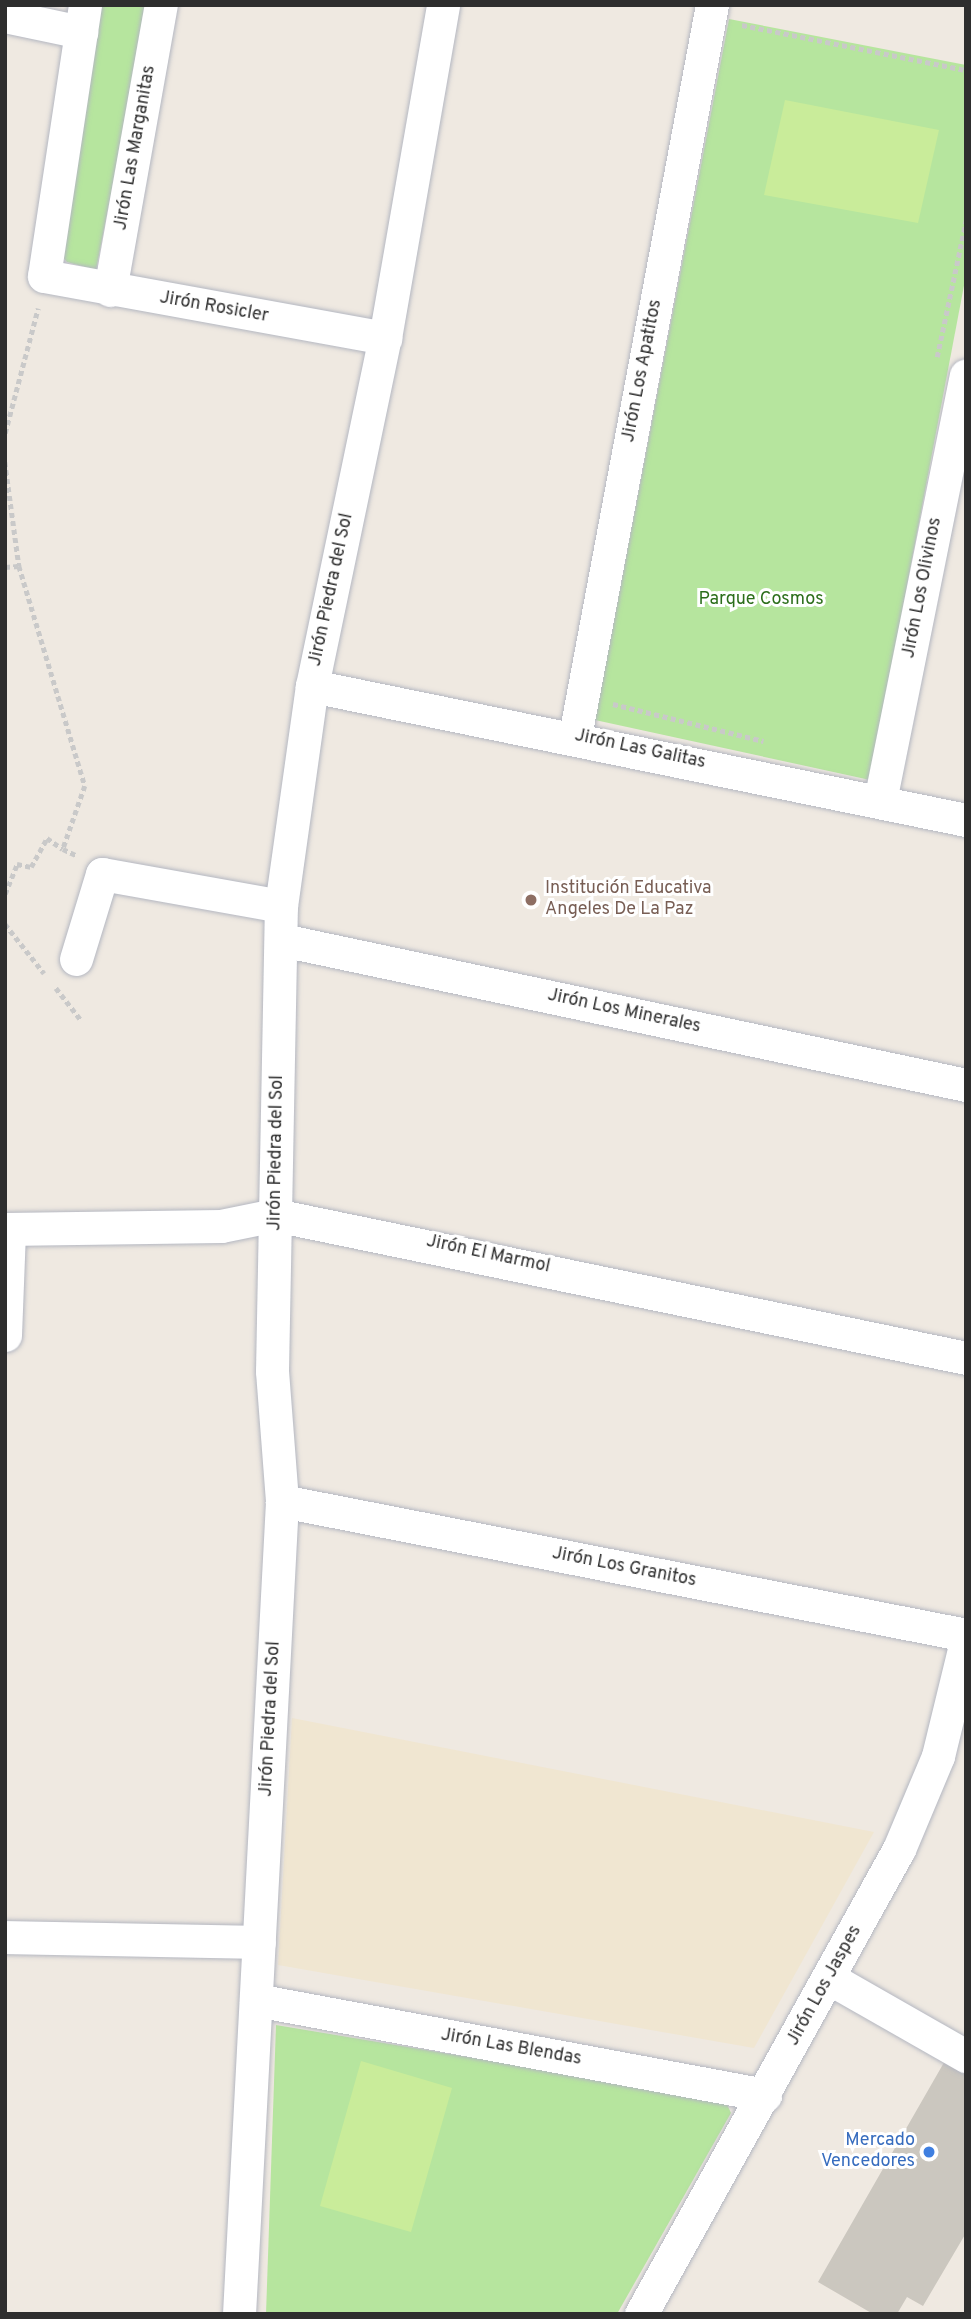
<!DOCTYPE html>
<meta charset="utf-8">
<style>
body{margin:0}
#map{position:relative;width:971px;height:2319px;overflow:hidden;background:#efe9e1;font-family:Overpass,sans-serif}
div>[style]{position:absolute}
.education>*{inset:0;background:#f0e6d1}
.green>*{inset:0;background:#b6e59e}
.pitch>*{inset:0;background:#c9ec9a}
.building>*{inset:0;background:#cbc7bf}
.path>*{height:4.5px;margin-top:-2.25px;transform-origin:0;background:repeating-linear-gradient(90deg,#c9c9c9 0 5px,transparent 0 8.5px)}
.roads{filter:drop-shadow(0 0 2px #b4b7c1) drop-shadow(0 0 2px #b4b7c1)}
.minor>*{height:33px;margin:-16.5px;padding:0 16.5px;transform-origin:16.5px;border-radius:16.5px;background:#fff}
.dots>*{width:19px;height:19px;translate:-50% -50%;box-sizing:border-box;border:4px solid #fff;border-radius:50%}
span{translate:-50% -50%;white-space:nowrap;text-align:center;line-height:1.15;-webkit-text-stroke:6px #fff;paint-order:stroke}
.street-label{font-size:18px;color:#2e2e2e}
.park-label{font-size:18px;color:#2c6e1b}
.education-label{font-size:18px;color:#785e54}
.left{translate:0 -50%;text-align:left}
.shop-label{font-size:18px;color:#366cbe}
.right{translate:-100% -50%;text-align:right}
.frame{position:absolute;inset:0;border:7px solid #2e2e2e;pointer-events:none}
</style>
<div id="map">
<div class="education">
<div style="clip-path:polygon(292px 1718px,874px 1832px,754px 2048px,278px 1965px)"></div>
</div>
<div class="green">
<div style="clip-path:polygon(100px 5px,148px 5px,96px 270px,67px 262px,59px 253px)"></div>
<div style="clip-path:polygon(729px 19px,966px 65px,966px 275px,870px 780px,595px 720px)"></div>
<div style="clip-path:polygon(276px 2025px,725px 2100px,731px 2113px,617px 2314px,266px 2314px)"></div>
</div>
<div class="pitch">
<div style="clip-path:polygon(785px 100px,939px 130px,918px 223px,764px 195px)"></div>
<div style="clip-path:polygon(361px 2061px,452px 2088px,411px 2232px,320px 2206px)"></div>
</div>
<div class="building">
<div style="clip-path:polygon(946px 2059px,966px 2071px,966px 2233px,923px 2306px,907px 2297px,897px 2314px,873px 2314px,818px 2282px)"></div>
</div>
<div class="path">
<div style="left:742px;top:25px;width:228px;rotate:11.4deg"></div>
<div style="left:937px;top:357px;width:140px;rotate:-78deg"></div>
<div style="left:5px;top:433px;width:129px;rotate:-75.2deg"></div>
<div style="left:5px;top:462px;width:105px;rotate:82.3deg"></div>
<div style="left:5px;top:567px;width:14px;rotate:-4deg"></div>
<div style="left:19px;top:566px;width:230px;rotate:73.3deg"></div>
<div style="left:85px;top:786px;width:67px;rotate:109.2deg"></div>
<div style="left:63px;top:849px;width:14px;rotate:25deg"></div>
<div style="left:613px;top:704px;width:155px;rotate:13.8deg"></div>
<div style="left:5px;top:894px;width:32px;rotate:-68deg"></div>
<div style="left:17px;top:864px;width:14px;rotate:12deg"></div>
<div style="left:31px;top:867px;width:33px;rotate:-61deg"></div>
<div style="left:47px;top:838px;width:19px;rotate:35deg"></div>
<div style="left:5px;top:924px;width:63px;rotate:51.5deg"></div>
<div style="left:56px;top:988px;width:41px;rotate:52deg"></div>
</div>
<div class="roads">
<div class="minor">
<div style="left:85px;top:5px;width:274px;rotate:98.6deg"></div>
<div style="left:44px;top:276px;width:347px;rotate:10.3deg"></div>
<div style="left:5px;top:16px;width:78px;rotate:11.9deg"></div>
<div style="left:110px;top:290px;width:290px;rotate:-79.9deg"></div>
<div style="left:312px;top:686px;width:668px;rotate:11.58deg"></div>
<div style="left:575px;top:736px;width:744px;rotate:-79.39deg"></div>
<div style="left:880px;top:801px;width:434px;rotate:-78.6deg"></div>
<div style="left:282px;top:940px;width:699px;rotate:11.97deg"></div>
<div style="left:76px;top:959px;width:89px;rotate:-73deg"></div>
<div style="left:102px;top:874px;width:182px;rotate:10.1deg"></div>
<div style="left:5px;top:1229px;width:216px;rotate:-0.8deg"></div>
<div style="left:221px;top:1226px;width:55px;rotate:-11.5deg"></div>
<div style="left:275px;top:1215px;width:706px;rotate:11.69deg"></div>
<div style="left:5px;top:1335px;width:105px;rotate:-87.8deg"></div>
<div style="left:282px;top:1501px;width:697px;rotate:11.08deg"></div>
<div style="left:5px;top:1937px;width:254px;rotate:1.1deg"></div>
<div style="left:829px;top:1978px;width:158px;rotate:29.7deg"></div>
<div style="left:256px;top:2000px;width:518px;rotate:10.57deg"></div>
<div style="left:239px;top:2314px;width:814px;rotate:-86.97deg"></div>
<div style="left:282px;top:1501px;width:130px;rotate:-94.4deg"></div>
<div style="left:272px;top:1371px;width:465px;rotate:-88.9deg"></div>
<div style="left:281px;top:906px;width:222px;rotate:-82deg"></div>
<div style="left:312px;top:686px;width:356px;rotate:-78.2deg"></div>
<div style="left:385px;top:338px;width:338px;rotate:-80.1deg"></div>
<div style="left:641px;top:2314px;width:532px;rotate:-60.98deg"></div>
<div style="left:899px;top:1849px;width:101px;rotate:-67.2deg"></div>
<div style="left:938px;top:1756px;width:118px;rotate:-76.3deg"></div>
</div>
</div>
<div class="dots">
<div style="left:531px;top:900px;background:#8d6e63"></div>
<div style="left:929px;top:2152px;background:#3f7fe0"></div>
</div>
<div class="street-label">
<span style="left:136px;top:148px;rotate:-80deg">Jirón Las Marganitas</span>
<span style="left:214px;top:308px;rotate:10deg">Jirón Rosicler</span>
<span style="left:643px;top:371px;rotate:-79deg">Jirón Los Apatitos</span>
<span style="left:923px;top:588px;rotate:-79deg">Jirón Los Olivinos</span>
<span style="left:332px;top:590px;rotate:-78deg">Jirón Piedra del Sol</span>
<span style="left:640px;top:750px;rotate:12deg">Jirón Las Galitas</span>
<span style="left:624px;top:1012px;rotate:12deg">Jirón Los Minerales</span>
<span style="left:277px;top:1153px;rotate:-89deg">Jirón Piedra del Sol</span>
<span style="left:488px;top:1255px;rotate:12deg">Jirón El Marmol</span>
<span style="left:624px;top:1568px;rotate:11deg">Jirón Los Granitos</span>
<span style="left:271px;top:1719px;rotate:-87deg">Jirón Piedra del Sol</span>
<span style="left:825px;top:1986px;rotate:-61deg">Jirón Los Jaspes</span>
<span style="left:511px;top:2048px;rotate:10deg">Jirón Las Blendas</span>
</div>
<div class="park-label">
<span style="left:761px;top:600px">Parque Cosmos</span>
</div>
<div class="education-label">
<span class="left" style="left:545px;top:900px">Institución Educativa<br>Angeles De La Paz</span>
</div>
<div class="shop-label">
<span class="right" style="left:915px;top:2152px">Mercado<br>Vencedores</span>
</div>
<div class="frame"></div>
</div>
